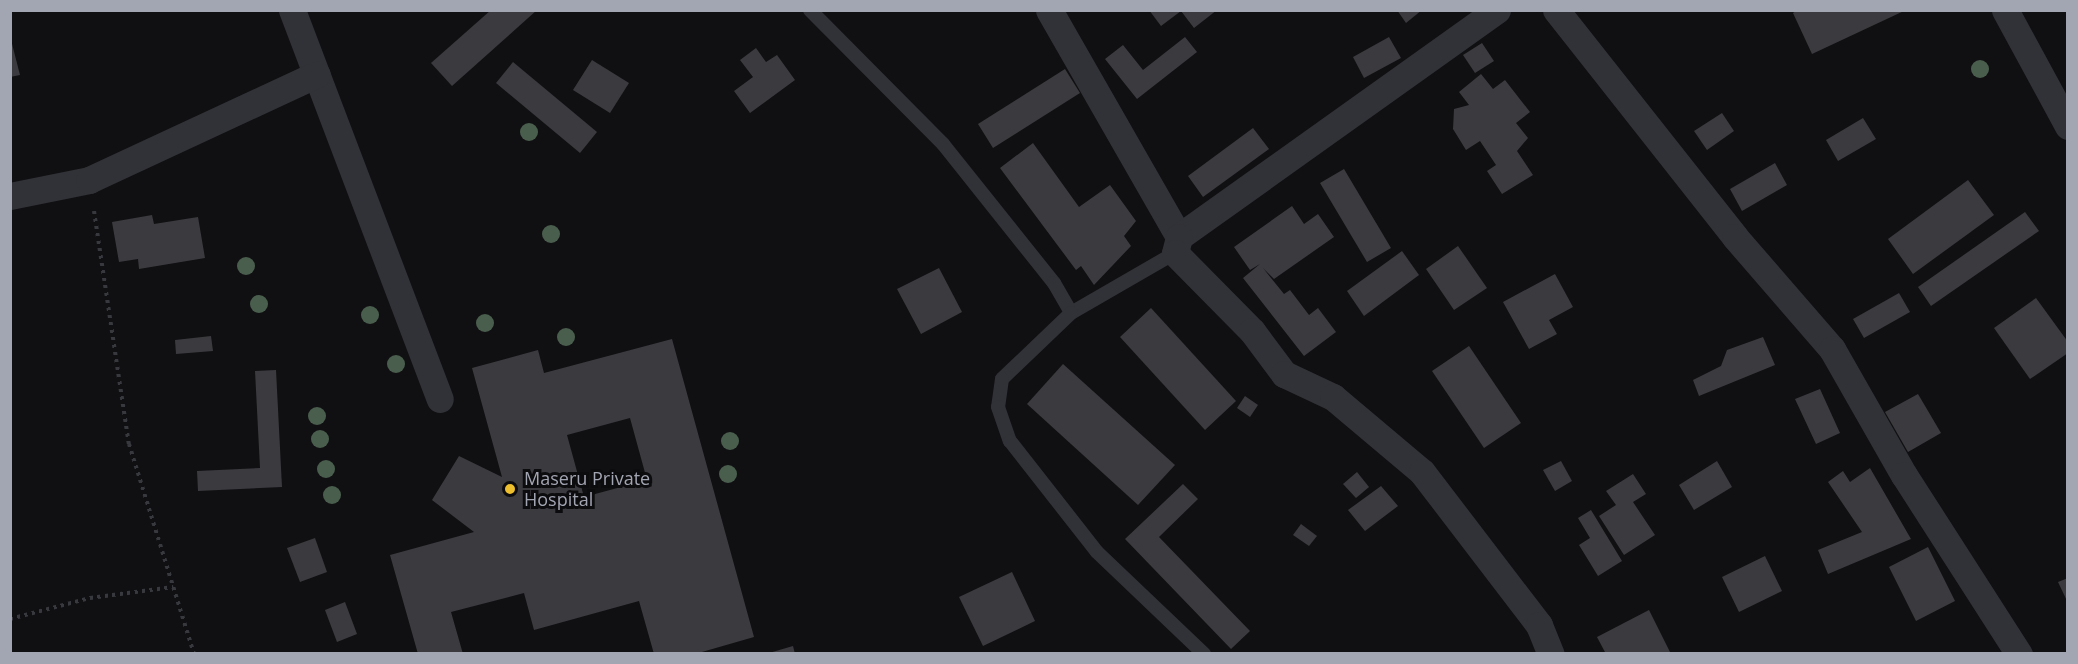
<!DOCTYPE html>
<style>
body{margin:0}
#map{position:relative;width:2078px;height:664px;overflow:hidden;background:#101012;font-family:"Open Sans",sans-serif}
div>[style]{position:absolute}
.building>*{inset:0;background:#3b3a3f}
.path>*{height:4px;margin-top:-2px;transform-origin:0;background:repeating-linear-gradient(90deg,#37393e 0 3px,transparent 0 7.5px)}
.lane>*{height:14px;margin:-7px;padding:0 7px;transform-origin:7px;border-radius:7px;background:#313237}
.street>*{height:27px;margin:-13.5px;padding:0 13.5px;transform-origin:13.5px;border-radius:13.5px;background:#313237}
.trees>*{width:18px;height:18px;margin:-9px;border-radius:50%;background:#4a5e4e}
.dots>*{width:16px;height:16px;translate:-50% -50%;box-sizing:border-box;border:3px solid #0c0b0d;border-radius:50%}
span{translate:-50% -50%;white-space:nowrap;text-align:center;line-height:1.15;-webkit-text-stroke:6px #0c0b0d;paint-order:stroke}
.poi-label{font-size:18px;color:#a2a5b2}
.left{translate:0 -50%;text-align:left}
.frame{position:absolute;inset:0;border:12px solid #a2a5b2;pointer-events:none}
</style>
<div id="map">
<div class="building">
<div style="clip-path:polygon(491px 10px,537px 10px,452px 86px,431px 63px)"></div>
<div style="clip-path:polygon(1149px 10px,1217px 10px,1194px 28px,1181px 11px,1161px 26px)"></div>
<div style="clip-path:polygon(1397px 10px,1422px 10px,1406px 23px)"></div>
<div style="clip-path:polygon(1797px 10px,1906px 10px,1812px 54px,1793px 13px)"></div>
<div style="clip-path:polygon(10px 36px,20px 75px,10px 77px)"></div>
<div style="clip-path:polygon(1185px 37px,1197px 52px,1137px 99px,1105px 59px,1123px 45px,1143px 70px)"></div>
<div style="clip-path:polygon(1389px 37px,1401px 58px,1364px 78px,1353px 57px)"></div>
<div style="clip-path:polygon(1482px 43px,1494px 61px,1475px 73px,1463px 55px)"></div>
<div style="clip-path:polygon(756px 48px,766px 62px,777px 55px,795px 80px,750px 113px,734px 91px,753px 77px,740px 60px)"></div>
<div style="clip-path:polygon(592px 60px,629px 83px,610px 113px,573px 90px)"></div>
<div style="clip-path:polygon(513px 62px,597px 132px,580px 153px,496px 83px)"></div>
<div style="clip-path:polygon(1065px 69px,1080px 93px,993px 148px,978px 124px)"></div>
<div style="clip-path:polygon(1481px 74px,1493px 89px,1505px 80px,1530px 112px,1516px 123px,1528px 138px,1517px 151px,1533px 175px,1502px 194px,1487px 171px,1496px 165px,1480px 141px,1466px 150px,1453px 129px,1454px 109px,1469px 105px,1459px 92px)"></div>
<div style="clip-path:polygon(1722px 113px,1734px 131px,1707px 150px,1694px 131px)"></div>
<div style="clip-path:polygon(1863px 118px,1876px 139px,1838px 161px,1826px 140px)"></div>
<div style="clip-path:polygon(1253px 128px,1269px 149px,1203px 197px,1188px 176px)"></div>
<div style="clip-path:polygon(1033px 143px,1079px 207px,1110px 185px,1136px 221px,1124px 236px,1131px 246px,1094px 285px,1081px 266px,1076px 270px,1000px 168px)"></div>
<div style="clip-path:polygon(1775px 163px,1787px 185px,1742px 211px,1730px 189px)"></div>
<div style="clip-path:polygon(1344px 169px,1391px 248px,1367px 262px,1320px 183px)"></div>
<div style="clip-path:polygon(1968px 180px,1994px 215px,1913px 274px,1888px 239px)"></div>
<div style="clip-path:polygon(1292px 206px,1304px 224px,1318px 214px,1334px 237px,1274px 279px,1263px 268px,1284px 294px,1290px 290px,1309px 315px,1318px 308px,1336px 332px,1304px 356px,1243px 278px,1260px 264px,1250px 270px,1234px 247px)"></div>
<div style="clip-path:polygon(2025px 212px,2039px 231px,1931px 306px,1918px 287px)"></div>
<div style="clip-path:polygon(152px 215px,154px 224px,198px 217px,205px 258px,139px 269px,138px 259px,119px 262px,112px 222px)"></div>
<div style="clip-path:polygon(1458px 246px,1487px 288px,1454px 310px,1426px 269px)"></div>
<div style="clip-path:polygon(1402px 251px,1419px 275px,1364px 316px,1347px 291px)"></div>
<div style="clip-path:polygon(939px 268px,962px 312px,921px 334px,897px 289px)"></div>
<div style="clip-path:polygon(1555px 274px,1573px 307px,1549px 320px,1557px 334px,1529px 349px,1503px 302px)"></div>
<div style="clip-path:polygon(1899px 293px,1910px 312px,1864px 338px,1853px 319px)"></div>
<div style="clip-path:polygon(2036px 298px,2068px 342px,2068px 353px,2030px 379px,1994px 328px)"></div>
<div style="clip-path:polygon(1151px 308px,1236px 401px,1205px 430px,1120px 337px)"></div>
<div style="clip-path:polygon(211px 336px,213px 351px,176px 354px,175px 340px)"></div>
<div style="clip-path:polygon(1763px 337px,1775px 365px,1699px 396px,1693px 380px,1721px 366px,1727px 350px)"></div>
<div style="clip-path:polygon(evenodd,672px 339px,754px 637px,695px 654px,654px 654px,639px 601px,534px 630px,524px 593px,451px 612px,463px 654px,418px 654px,390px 555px,474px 532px,432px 500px,459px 456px,502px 477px,472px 368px,538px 350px,544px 373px,672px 339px,630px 418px,647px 480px,584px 497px,567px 435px,630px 418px)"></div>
<div style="clip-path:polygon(1469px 346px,1521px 423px,1484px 448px,1432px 371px)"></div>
<div style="clip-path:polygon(1063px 364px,1175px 465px,1138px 505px,1027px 404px)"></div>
<div style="clip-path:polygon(276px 370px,282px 487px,198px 491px,197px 471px,260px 468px,255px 371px)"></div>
<div style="clip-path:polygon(1820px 389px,1840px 433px,1816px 444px,1795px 399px)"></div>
<div style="clip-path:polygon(1918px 394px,1941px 433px,1908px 452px,1885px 412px)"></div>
<div style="clip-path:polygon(1245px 396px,1258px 405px,1250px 417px,1237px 408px)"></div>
<div style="clip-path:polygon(1561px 461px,1572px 481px,1555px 491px,1543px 470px)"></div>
<div style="clip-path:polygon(1717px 461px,1732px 487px,1694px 510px,1679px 485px)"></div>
<div style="clip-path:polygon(1870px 468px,1911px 539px,1828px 574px,1818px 550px,1862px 532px,1828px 482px,1843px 471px,1850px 482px)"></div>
<div style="clip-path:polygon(1357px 472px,1369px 487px,1356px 498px,1343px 484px)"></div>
<div style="clip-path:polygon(1633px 474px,1646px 494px,1633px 502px,1655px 535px,1624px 555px,1599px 516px,1616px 505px,1606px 491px)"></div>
<div style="clip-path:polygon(1183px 484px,1198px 499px,1159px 537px,1250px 631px,1231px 649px,1125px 539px)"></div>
<div style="clip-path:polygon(1381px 486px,1398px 506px,1365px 531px,1348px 510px)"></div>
<div style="clip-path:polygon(1591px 510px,1622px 561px,1598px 576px,1579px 545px,1590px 538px,1578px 518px)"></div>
<div style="clip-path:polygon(1301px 524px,1317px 536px,1309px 546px,1293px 535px)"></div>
<div style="clip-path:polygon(315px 538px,327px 572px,300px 582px,287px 548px)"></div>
<div style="clip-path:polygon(1928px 547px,1955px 601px,1916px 621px,1889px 567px)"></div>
<div style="clip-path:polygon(1765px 556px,1782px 591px,1739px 612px,1722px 577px)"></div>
<div style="clip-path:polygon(1012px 572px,1035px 621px,983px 646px,959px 597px)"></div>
<div style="clip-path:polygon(2068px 578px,2068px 603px,2058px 582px)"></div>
<div style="clip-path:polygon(345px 602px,357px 634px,337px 642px,325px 610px)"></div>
<div style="clip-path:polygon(1649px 610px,1671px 654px,1606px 654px,1597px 637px)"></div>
<div style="clip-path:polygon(793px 646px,795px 654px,769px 654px,769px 653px)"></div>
</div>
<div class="path">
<div style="left:94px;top:211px;width:236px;rotate:81.5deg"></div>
<div style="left:129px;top:444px;width:220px;rotate:72.8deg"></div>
<div style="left:10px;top:619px;width:83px;rotate:-14.7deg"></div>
<div style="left:90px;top:598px;width:84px;rotate:-7.5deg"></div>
</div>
<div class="lane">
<div style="left:810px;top:10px;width:189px;rotate:45.2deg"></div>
<div style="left:943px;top:144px;width:178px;rotate:51.4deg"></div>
<div style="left:1054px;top:283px;width:34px;rotate:60deg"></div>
<div style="left:1071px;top:313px;width:120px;rotate:-30deg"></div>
<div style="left:1071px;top:313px;width:95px;rotate:136.3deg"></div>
<div style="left:1002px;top:379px;width:28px;rotate:98deg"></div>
<div style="left:998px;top:407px;width:36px;rotate:71deg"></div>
<div style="left:1010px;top:441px;width:141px;rotate:51.9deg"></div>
<div style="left:1097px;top:552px;width:148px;rotate:43.6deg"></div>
</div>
<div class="street">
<div style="left:292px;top:10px;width:416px;rotate:69.2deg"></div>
<div style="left:1049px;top:10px;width:262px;rotate:60.2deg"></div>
<div style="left:1497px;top:10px;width:391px;rotate:144.5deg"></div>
<div style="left:1179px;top:237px;width:16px;rotate:104deg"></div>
<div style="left:1175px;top:253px;width:110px;rotate:45.4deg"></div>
<div style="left:1252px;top:331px;width:54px;rotate:53.3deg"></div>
<div style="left:1284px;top:374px;width:54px;rotate:25.1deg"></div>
<div style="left:1333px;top:397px;width:116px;rotate:40.1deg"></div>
<div style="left:1422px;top:472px;width:193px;rotate:52.6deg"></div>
<div style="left:1539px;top:625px;width:31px;rotate:68deg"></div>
<div style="left:1556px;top:10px;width:289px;rotate:51.7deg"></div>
<div style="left:1735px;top:237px;width:148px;rotate:49.1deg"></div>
<div style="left:1832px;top:349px;width:145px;rotate:60.3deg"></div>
<div style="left:1904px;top:475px;width:213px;rotate:57.3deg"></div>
<div style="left:2005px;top:10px;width:132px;rotate:61.5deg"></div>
<div style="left:10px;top:196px;width:81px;rotate:-11.4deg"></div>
<div style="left:89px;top:180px;width:251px;rotate:-24.9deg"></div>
</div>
<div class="trees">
<div style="left:1980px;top:69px"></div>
<div style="left:529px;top:132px"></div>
<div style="left:551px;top:234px"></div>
<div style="left:246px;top:266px"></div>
<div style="left:259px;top:304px"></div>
<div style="left:370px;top:315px"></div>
<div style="left:485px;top:323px"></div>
<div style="left:566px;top:337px"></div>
<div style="left:396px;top:364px"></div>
<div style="left:317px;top:416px"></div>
<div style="left:320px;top:439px"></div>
<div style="left:730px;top:441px"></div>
<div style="left:326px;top:469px"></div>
<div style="left:728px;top:474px"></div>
<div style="left:332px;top:495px"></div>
</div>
<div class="dots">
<div style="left:510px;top:489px;background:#edbf2e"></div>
</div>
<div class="poi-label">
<span class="left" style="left:524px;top:489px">Maseru Private<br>Hospital</span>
</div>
<div class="frame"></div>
</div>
